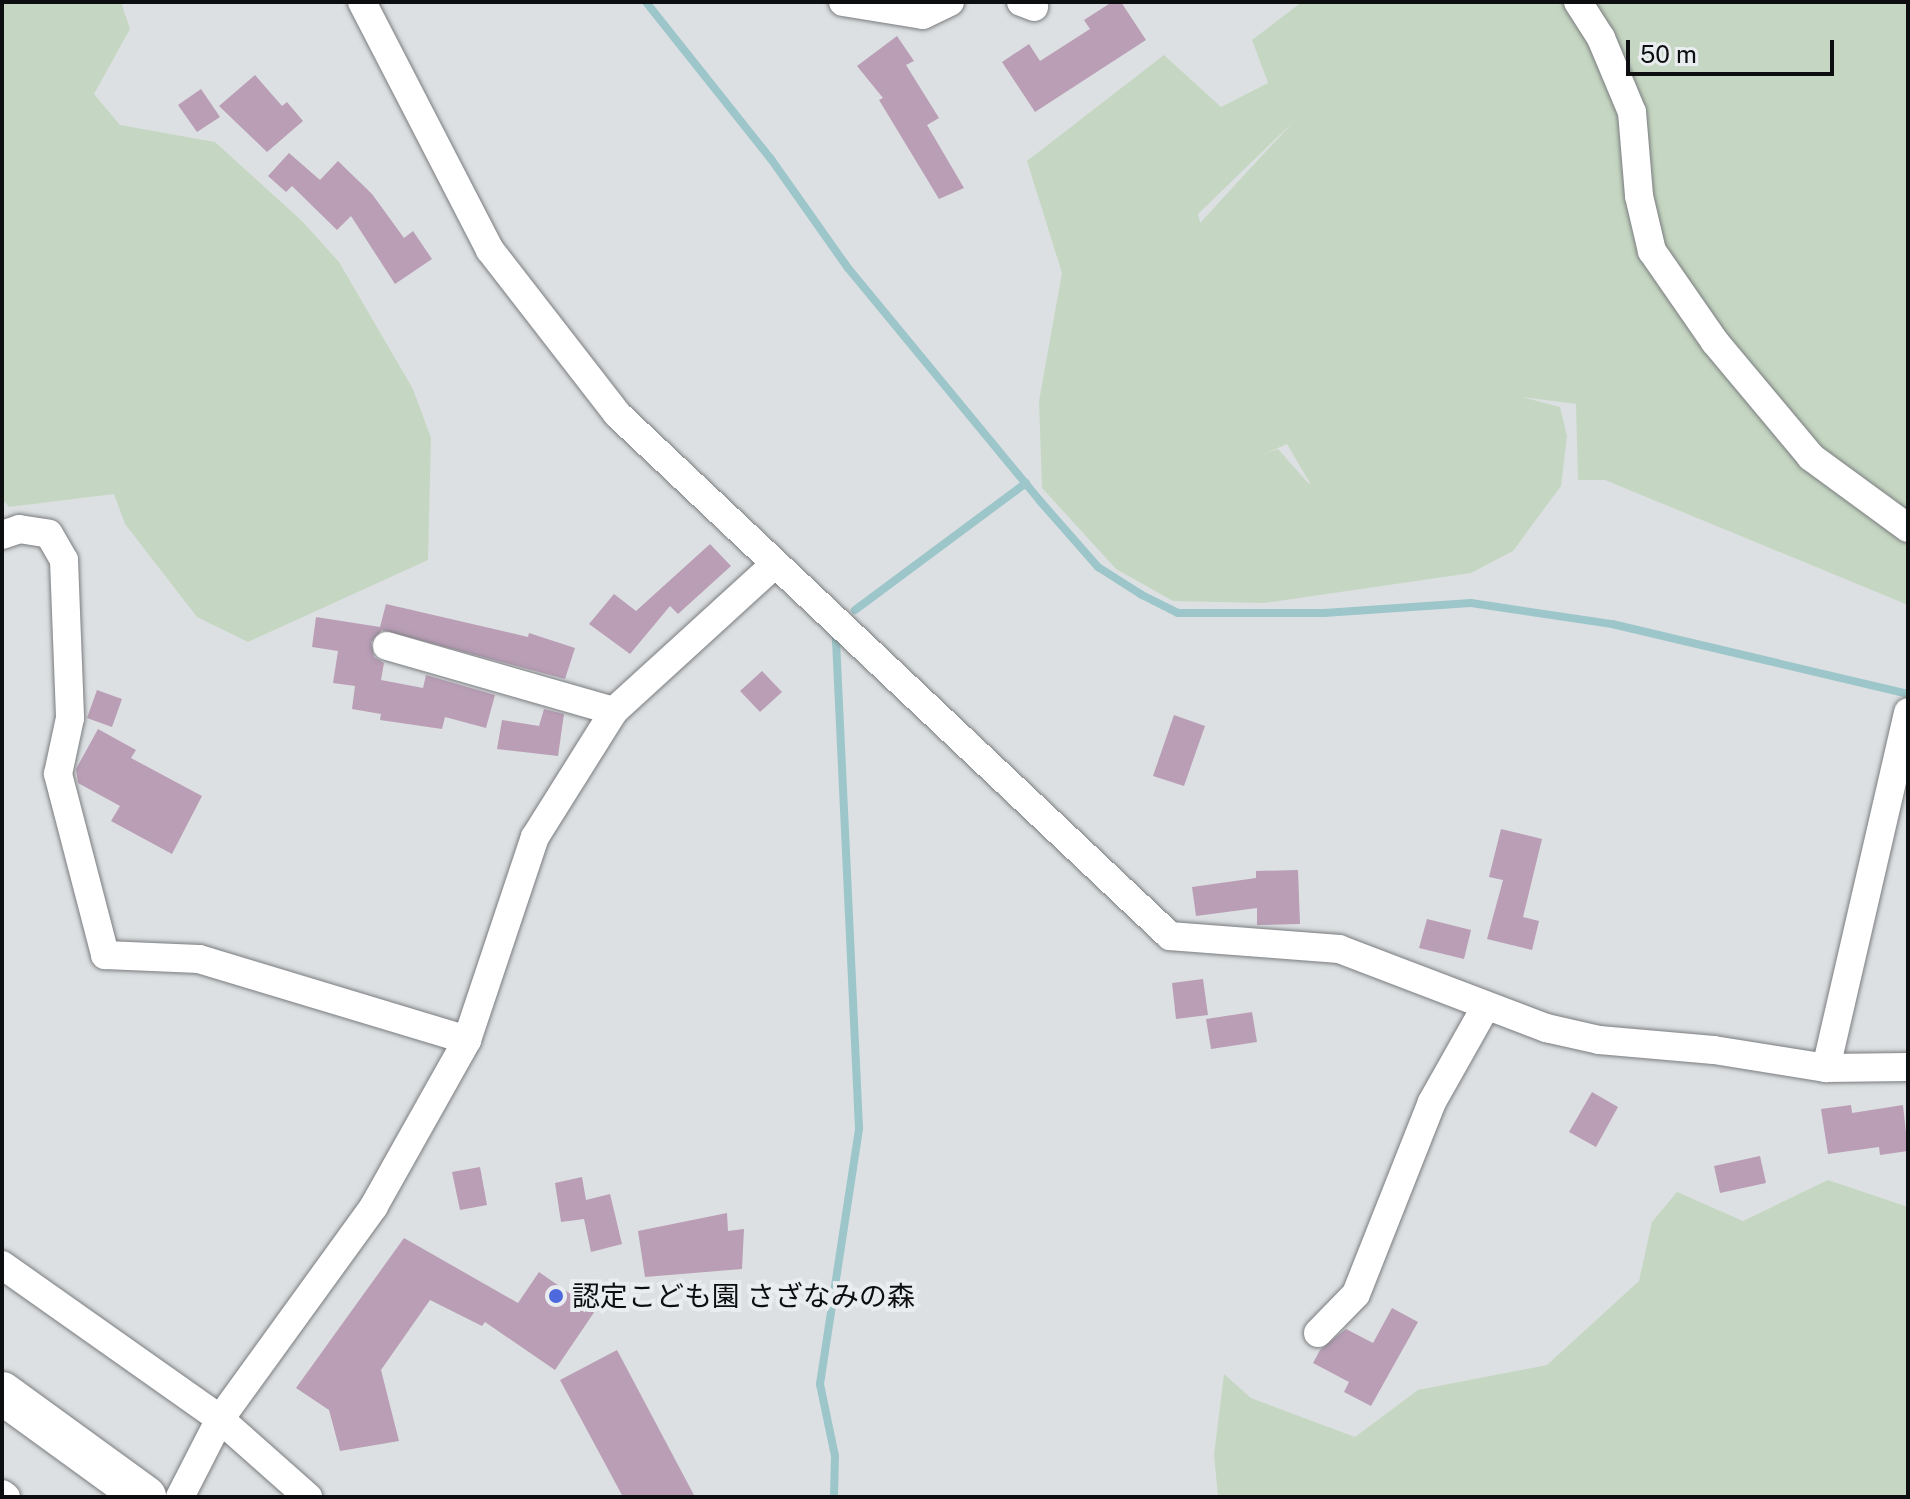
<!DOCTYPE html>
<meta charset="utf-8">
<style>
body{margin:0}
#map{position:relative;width:1910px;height:1499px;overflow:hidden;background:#dde0e2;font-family:"Public Sans","Noto Sans JP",sans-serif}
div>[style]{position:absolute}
.green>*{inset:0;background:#c5d7c2}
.stream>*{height:8px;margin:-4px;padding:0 4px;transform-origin:4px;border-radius:4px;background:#9cc6ca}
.building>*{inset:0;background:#b99eb6}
.roads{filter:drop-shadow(0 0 2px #7a7c7f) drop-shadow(0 0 2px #7a7c7f)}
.minor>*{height:28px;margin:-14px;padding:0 14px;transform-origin:14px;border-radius:14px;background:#fff}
.highway>*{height:42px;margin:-21px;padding:0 21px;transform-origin:21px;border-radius:21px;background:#fff}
.dots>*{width:22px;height:22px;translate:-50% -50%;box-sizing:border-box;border:4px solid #eaedef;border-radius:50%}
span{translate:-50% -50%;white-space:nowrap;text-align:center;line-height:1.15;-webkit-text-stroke:8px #eaedef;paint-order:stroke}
.poi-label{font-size:28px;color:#0d0e0f}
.left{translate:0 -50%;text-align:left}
.frame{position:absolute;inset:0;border:4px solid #0d0e0f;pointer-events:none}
.scale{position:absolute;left:1626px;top:40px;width:208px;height:36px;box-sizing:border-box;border:4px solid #0d0e0f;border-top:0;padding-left:10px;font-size:24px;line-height:28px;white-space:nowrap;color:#0d0e0f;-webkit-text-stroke:6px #eaedef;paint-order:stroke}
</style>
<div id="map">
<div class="green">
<div style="clip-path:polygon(2px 2px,121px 2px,130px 29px,94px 94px,120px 125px,215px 142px,302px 221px,339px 262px,413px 389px,431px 438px,428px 560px,248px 642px,197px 617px,125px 524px,114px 494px,9px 507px,2px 499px)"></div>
<div style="clip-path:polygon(evenodd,1302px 2px,1908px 2px,1908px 605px,1605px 480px,1578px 480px,1576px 404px,1522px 397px,1560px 407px,1567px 436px,1561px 486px,1513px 551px,1471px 573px,1264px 603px,1173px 601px,1116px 569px,1042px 488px,1039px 401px,1062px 273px,1027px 161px,1164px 55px,1221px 107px,1268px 83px,1252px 40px,1302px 2px,1293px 122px,1200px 223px,1200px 222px,1198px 214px,1293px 122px,1302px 2px,1287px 444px,1310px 483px,1309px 484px,1278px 449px,1260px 456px,1287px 444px)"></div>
<div style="clip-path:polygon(1828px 1180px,1908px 1207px,1908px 1497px,1218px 1497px,1214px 1455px,1224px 1374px,1251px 1398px,1355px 1437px,1418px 1390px,1547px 1365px,1639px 1281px,1652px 1222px,1677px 1192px,1743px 1221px)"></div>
</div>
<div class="stream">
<div style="left:646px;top:2px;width:201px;rotate:51.5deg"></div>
<div style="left:771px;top:159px;width:133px;rotate:54.8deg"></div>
<div style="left:848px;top:268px;width:302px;rotate:50.5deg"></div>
<div style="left:1040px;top:501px;width:88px;rotate:48.7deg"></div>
<div style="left:1098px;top:567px;width:52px;rotate:32.5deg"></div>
<div style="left:1142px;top:595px;width:40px;rotate:26.6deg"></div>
<div style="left:1178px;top:613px;width:146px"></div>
<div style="left:1324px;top:613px;width:147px;rotate:-3.9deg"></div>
<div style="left:1471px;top:603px;width:143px;rotate:8.5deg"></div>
<div style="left:1612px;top:624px;width:304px;rotate:13.3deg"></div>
<div style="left:855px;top:610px;width:213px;rotate:-36.6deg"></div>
<div style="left:834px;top:1497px;width:41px;rotate:-88.6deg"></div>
<div style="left:835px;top:1456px;width:74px;rotate:-101.8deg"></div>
<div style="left:820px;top:1384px;width:259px;rotate:-81.3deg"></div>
<div style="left:859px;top:1128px;width:493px;rotate:-92.7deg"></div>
</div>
<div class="building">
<div style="clip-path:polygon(1112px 2px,1121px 2px,1146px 40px,1035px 112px,1002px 62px,1029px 44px,1040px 61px,1090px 29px,1084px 20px)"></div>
<div style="clip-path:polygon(897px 36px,914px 61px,906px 65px,939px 118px,927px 125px,964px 188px,939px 199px,879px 100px,883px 98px,857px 66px)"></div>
<div style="clip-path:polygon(255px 75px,282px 106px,287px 102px,303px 121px,267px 152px,219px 106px)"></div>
<div style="clip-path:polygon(201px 89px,220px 117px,197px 132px,178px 105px)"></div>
<div style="clip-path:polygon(289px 153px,320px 180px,338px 161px,372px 194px,404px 238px,413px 231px,432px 259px,395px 284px,351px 216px,337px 230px,292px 186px,286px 192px,268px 176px)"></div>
<div style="clip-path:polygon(710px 544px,731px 566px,678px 614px,670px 606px,630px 654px,589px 624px,614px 594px,636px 611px)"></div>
<div style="clip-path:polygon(386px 604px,528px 637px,529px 633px,575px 648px,565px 679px,382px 630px,371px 642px,374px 657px,384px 663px,381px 680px,423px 688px,426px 675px,495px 695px,486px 728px,445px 717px,442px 729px,380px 720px,381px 714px,352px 709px,355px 686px,333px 683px,338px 651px,312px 647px,316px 617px,380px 627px)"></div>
<div style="clip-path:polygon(762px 671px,782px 692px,760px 712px,740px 691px)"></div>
<div style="clip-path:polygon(97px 690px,122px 699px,112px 727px,87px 718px)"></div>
<div style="clip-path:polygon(544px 709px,564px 714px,558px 756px,497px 749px,502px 720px,539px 726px)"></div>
<div style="clip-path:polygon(1174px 715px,1205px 726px,1184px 786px,1153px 776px)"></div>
<div style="clip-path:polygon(98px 729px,136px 750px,131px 758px,202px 796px,172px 854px,111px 821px,120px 806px,78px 783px,76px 769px)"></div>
<div style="clip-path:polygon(1501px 829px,1542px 839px,1523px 917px,1539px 921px,1532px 950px,1487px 939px,1503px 880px,1489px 877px)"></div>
<div style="clip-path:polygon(1298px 870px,1300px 924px,1257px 925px,1257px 908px,1196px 916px,1192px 887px,1256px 878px,1256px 871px)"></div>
<div style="clip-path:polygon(1427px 919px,1471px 930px,1464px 959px,1419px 948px)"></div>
<div style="clip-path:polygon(1203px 979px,1208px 1015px,1176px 1019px,1172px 983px)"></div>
<div style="clip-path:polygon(1252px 1012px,1257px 1042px,1211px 1049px,1206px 1019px)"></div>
<div style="clip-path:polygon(1592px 1092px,1618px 1107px,1596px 1147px,1569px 1132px)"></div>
<div style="clip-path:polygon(1851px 1105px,1852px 1113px,1903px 1105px,1908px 1151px,1880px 1155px,1879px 1147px,1828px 1154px,1821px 1109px)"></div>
<div style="clip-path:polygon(1760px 1156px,1766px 1183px,1720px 1193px,1714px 1166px)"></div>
<div style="clip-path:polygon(480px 1167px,487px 1205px,460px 1210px,452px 1172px)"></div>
<div style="clip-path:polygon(582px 1177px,586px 1200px,610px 1194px,622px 1244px,591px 1252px,584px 1219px,561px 1222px,555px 1183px)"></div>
<div style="clip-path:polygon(727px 1213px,728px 1231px,744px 1229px,742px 1269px,645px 1277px,638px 1231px)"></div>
<div style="clip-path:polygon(404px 1238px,518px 1303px,539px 1272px,595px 1311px,555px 1370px,485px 1322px,482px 1326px,430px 1300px,381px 1370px,399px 1441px,340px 1451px,329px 1410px,296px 1388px)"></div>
<div style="clip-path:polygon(1392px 1308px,1418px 1322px,1371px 1406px,1344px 1392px,1349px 1382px,1313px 1363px,1320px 1350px,1346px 1329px,1373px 1343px)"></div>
<div style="clip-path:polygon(617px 1350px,695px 1497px,623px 1497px,560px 1380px)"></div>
</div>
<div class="roads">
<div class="minor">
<div style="left:362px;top:2px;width:279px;rotate:62.7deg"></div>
<div style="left:490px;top:250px;width:207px;rotate:52.2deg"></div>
<div style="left:617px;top:414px;width:760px;rotate:43.35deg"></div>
<div style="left:1170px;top:936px;width:169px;rotate:4.4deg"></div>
<div style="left:1339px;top:949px;width:222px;rotate:20.9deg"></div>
<div style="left:1546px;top:1028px;width:54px;rotate:12.8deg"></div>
<div style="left:1599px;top:1040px;width:115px;rotate:5deg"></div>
<div style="left:1714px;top:1050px;width:113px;rotate:9.1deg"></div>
<div style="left:1826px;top:1068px;width:82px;rotate:-0.7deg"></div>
<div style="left:843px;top:2px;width:81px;rotate:9.2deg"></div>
<div style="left:923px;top:15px;width:30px;rotate:-26deg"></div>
<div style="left:1021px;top:2px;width:14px;rotate:21deg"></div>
<div style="left:1578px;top:2px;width:43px;rotate:57.4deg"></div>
<div style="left:1601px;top:38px;width:80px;rotate:67.3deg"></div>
<div style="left:1632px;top:112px;width:84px;rotate:85.2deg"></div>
<div style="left:1639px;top:196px;width:57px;rotate:76.7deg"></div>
<div style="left:1652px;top:251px;width:111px;rotate:55.3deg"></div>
<div style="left:1715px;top:342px;width:150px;rotate:50.1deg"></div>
<div style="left:1811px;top:457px;width:120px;rotate:36.2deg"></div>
<div style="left:2px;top:535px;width:18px;rotate:-19deg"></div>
<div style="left:19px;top:529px;width:30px;rotate:9deg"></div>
<div style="left:49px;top:534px;width:30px;rotate:60deg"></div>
<div style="left:64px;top:560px;width:158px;rotate:87.8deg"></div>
<div style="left:70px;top:718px;width:57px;rotate:102.1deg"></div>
<div style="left:58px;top:774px;width:187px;rotate:75.4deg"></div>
<div style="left:105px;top:955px;width:94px;rotate:2.4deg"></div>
<div style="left:199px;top:959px;width:280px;rotate:16.8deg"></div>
<div style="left:387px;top:646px;width:236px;rotate:16deg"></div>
<div style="left:1826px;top:1068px;width:365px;rotate:-77deg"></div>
<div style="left:2px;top:1265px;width:267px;rotate:35.2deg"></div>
<div style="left:220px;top:1419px;width:118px;rotate:41.6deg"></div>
<div style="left:1318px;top:1333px;width:54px;rotate:-45.7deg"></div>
<div style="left:1356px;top:1294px;width:206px;rotate:-68.4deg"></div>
<div style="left:1432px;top:1102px;width:110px;rotate:-60.6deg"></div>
<div style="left:2px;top:1494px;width:5px;rotate:37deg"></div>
<div style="left:180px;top:1497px;width:88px;rotate:-62.9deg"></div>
<div style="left:220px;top:1419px;width:263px;rotate:-54.1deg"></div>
<div style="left:374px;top:1206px;width:190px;rotate:-60.7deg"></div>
<div style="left:467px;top:1040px;width:214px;rotate:-71.5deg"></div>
<div style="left:535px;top:837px;width:149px;rotate:-57.9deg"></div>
<div style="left:614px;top:711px;width:217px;rotate:-42.4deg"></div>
</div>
<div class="highway">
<div style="left:2px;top:1393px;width:177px;rotate:36deg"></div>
</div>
</div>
<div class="dots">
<div style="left:556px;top:1296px;background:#4e68dd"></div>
</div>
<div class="poi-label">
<span class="left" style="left:572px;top:1296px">認定こども園 さざなみの森</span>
</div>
<div class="frame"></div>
<div class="scale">50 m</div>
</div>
